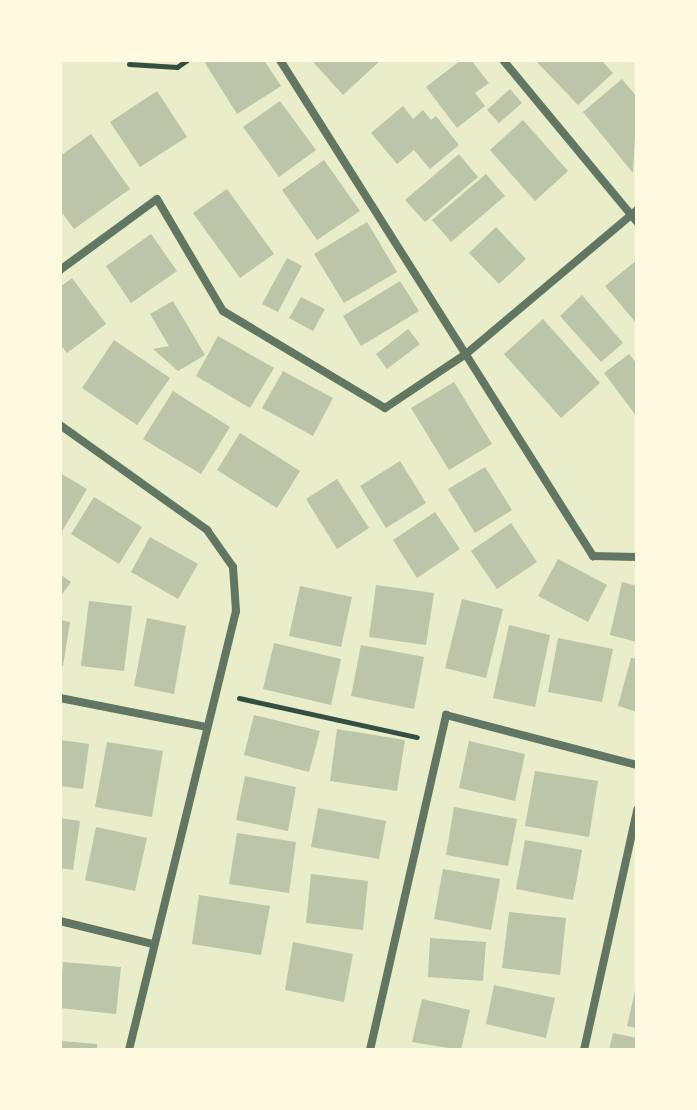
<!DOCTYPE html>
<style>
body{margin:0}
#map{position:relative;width:697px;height:1110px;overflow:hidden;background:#e9edc9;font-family:"Work Sans",sans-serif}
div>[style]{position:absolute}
.building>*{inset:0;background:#bcc5a7}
.path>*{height:5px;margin:-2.5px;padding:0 2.5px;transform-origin:2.5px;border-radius:2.5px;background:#344e41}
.minor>*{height:8px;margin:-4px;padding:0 4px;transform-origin:4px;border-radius:4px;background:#617663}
span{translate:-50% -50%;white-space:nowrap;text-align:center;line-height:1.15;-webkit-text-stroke:6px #fefae0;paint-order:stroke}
.frame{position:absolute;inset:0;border:62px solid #fefae0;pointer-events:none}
</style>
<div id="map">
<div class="building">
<div style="clip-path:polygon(210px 60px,264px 60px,281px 86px,237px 114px,205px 63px)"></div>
<div style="clip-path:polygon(317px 60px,381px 60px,343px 95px,314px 63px)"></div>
<div style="clip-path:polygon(461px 60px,471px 60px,489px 83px,475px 93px,485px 106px,457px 128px,426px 87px)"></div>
<div style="clip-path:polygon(535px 60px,601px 60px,613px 73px,578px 105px)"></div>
<div style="clip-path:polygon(622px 79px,637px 97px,633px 173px,583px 112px)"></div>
<div style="clip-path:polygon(510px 89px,522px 103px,499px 123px,487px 110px)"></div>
<div style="clip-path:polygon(157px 91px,187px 137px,140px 167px,110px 122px)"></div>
<div style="clip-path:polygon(280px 101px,316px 150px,279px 177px,243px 127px)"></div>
<div style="clip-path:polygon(403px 106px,413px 119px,423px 110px,431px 120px,436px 116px,459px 145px,430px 169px,414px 150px,397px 164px,371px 133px)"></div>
<div style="clip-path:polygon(523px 120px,568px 171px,535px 201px,490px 150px)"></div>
<div style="clip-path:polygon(91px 134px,130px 189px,74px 229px,60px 210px,60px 156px)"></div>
<div style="clip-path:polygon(459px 154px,478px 177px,425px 222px,405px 200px)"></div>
<div style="clip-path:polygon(324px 160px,360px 211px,317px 240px,282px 190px)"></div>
<div style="clip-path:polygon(486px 174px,505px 196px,451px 242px,432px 220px)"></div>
<div style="clip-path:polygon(227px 189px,274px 254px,240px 278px,193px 213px)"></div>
<div style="clip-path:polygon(367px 222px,397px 272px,344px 303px,314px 254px)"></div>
<div style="clip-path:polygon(496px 227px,526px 259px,499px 284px,469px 253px)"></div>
<div style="clip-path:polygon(151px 234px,177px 271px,131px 303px,106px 266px)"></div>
<div style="clip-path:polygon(287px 258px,302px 266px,278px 312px,262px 304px)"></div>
<div style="clip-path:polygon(637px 260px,637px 324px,605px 286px)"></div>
<div style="clip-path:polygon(72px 278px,106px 324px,67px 353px,60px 344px,60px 287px)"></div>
<div style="clip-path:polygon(400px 281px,419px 311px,361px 346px,343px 316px)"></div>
<div style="clip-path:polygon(582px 295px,623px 343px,601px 362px,560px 316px)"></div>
<div style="clip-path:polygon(301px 297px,325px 309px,313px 331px,289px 318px)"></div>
<div style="clip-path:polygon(173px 301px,205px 355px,178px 371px,153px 349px,169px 346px,150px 314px)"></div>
<div style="clip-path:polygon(543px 319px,600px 383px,561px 418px,504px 354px)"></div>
<div style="clip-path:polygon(408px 329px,420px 344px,387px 369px,376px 354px)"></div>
<div style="clip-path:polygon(218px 336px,274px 368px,250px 408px,196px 376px)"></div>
<div style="clip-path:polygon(114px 340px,170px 378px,137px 425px,82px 388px)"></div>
<div style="clip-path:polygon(629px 354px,637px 364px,637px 417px,604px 373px)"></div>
<div style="clip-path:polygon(283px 371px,333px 398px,313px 436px,262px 408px)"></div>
<div style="clip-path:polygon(454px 382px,492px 444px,449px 470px,411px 408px)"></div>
<div style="clip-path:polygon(173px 391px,230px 427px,201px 474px,143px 439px)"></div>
<div style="clip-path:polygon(240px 433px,300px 471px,277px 508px,217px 470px)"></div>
<div style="clip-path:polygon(400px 461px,426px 503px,386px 528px,360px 486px)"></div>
<div style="clip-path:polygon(485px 467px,512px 510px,475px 533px,448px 489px)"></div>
<div style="clip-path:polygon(60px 473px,87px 489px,60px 535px)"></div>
<div style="clip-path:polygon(337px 479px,369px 528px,337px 549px,306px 499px)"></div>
<div style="clip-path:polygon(94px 497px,142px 527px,119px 564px,71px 534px)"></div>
<div style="clip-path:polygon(435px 512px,460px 549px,417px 578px,393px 540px)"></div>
<div style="clip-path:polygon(511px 523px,537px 562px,497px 589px,471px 551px)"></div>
<div style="clip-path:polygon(150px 537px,198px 564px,178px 599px,131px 572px)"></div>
<div style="clip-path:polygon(558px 559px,607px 585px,588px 622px,538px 596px)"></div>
<div style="clip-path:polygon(60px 574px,71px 582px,60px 597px)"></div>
<div style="clip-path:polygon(622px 582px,637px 586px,637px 642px,610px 635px)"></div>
<div style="clip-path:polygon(376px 585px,434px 593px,426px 645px,369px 637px)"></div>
<div style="clip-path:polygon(300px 586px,352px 597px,341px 647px,289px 636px)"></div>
<div style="clip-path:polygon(462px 599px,503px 609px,486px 678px,445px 668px)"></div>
<div style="clip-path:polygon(89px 601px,132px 606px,124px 671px,81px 666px)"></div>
<div style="clip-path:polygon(147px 618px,186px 626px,174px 694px,134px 686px)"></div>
<div style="clip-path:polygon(60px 620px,70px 622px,63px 666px,60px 665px)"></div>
<div style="clip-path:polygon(509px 625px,550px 635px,535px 707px,493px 698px)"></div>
<div style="clip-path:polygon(558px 638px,613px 649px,602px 702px,548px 692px)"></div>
<div style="clip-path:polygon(274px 643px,341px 659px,331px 705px,263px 689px)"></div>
<div style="clip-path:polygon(361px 645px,424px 657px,414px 709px,351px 696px)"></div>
<div style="clip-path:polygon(631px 658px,637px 659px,637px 712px,618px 706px)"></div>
<div style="clip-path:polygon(254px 715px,320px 731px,309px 772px,244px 755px)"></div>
<div style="clip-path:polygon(337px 729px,405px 740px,397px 791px,330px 781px)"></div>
<div style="clip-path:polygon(60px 740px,89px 744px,83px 789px,60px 786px)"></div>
<div style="clip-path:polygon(469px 741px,525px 754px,515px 801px,459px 788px)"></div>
<div style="clip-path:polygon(107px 742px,163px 751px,152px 817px,95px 807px)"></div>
<div style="clip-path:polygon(535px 771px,598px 781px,589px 837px,525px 826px)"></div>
<div style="clip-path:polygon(245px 776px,296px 787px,288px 831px,236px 820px)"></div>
<div style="clip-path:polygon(454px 807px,517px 819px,508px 866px,446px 855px)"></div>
<div style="clip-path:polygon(318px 808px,386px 821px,379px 859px,311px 847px)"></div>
<div style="clip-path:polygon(60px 818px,80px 821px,73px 870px,60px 868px)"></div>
<div style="clip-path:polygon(96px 827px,147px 838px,135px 891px,85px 880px)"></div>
<div style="clip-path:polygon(237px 833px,296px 842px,289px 893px,229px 884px)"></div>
<div style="clip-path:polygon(525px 840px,582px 850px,573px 900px,516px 889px)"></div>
<div style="clip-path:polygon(443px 869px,500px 879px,491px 930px,434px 919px)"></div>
<div style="clip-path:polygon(311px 874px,368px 881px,363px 930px,306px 923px)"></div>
<div style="clip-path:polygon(199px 895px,270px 906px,261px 955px,192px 944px)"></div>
<div style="clip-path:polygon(509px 912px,566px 918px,560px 975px,502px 968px)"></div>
<div style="clip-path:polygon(430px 938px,486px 942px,483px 981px,428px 977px)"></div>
<div style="clip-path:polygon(293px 942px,353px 954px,344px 1002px,285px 990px)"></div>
<div style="clip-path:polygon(63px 962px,121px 967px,116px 1014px,60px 1008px)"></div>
<div style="clip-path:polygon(494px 985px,555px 998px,546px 1038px,486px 1024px)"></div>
<div style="clip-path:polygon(636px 987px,637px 987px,637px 1028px,627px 1026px)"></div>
<div style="clip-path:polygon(422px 999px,470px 1010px,461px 1050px,412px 1042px)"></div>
<div style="clip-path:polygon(613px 1033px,637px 1038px,637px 1050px,609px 1050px)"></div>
<div style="clip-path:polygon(60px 1041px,97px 1044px,97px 1050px,60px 1050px)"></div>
</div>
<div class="path">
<div style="left:129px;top:64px;width:48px;rotate:3.6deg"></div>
<div style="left:177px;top:67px;width:12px;rotate:-35deg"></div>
<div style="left:239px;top:698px;width:182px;rotate:12.4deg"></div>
</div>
<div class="minor">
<div style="left:280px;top:60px;width:587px;rotate:57.75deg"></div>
<div style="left:593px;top:556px;width:44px;rotate:1.3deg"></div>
<div style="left:503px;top:60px;width:210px;rotate:50.4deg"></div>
<div style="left:60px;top:270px;width:120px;rotate:-36.2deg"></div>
<div style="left:157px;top:199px;width:130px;rotate:59.5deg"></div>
<div style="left:223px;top:311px;width:189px;rotate:30.9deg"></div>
<div style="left:385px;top:408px;width:97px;rotate:-33.7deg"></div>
<div style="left:466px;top:354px;width:224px;rotate:-40.1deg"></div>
<div style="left:60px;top:425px;width:181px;rotate:35.5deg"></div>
<div style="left:207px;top:530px;width:45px;rotate:54.9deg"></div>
<div style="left:233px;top:567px;width:44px;rotate:86.1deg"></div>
<div style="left:236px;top:611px;width:452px;rotate:103.7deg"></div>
<div style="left:60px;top:698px;width:149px;rotate:11.2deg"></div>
<div style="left:60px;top:921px;width:96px;rotate:13.9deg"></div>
<div style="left:370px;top:1050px;width:344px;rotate:-77.2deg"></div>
<div style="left:446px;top:715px;width:197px;rotate:14.7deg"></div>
<div style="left:584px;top:1050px;width:246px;rotate:-77.5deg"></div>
</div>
<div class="frame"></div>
</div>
